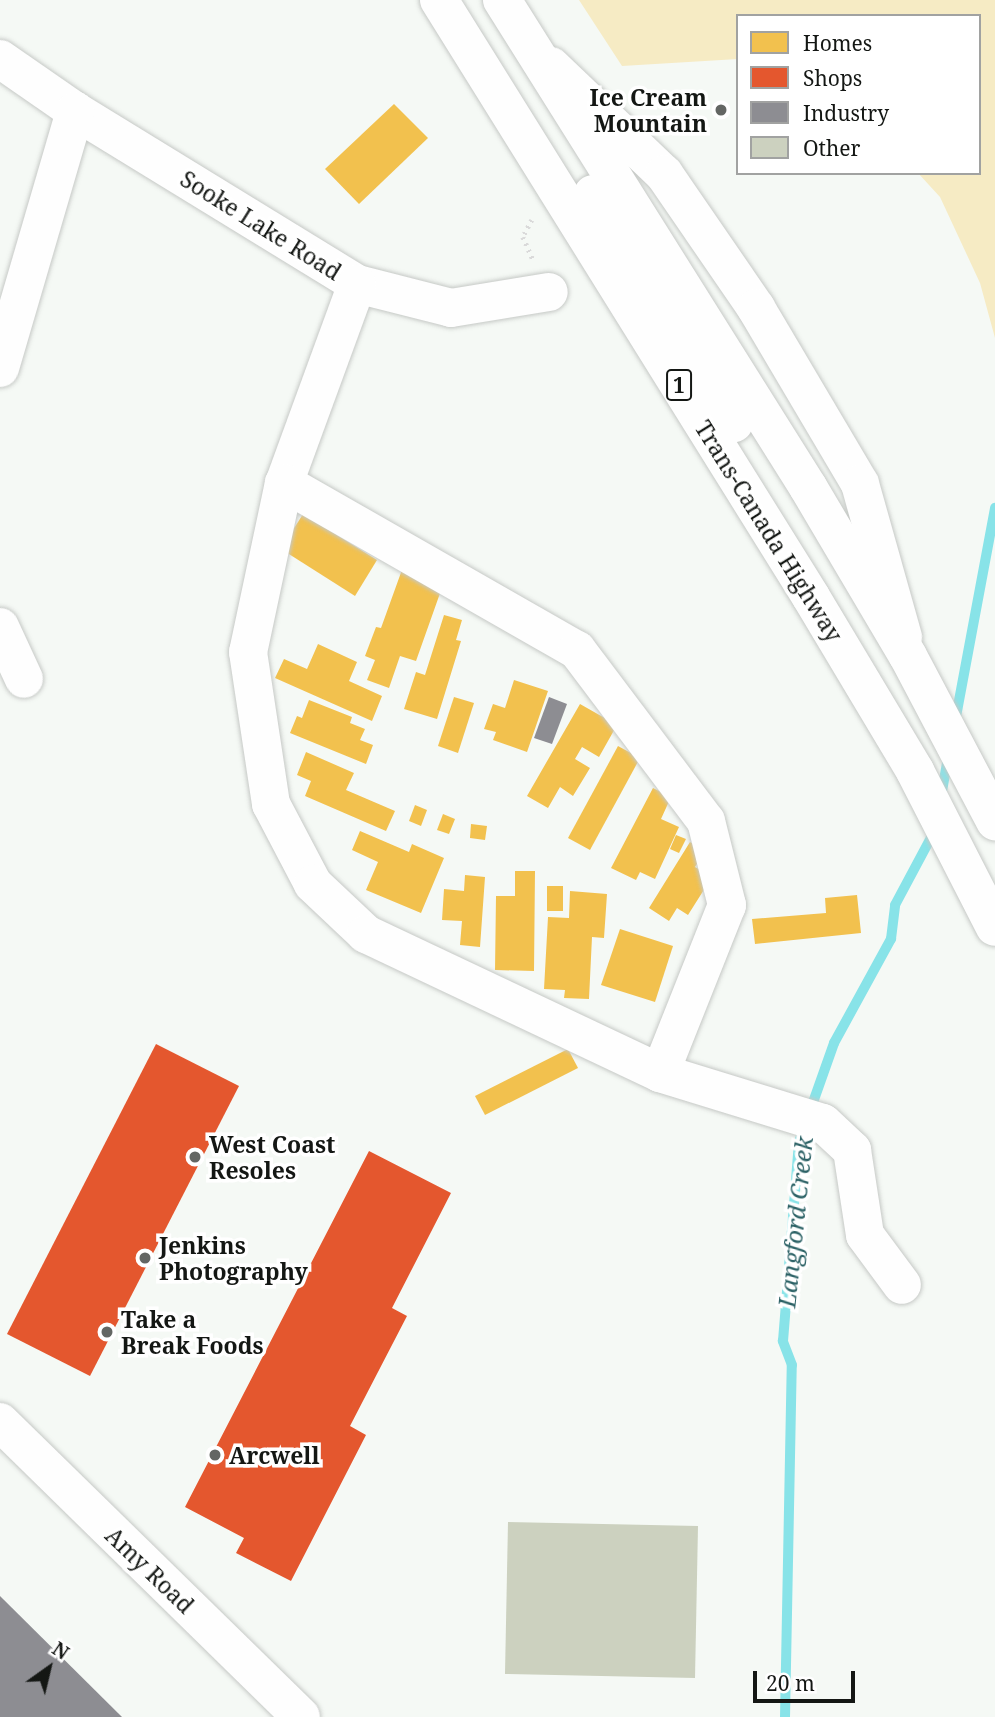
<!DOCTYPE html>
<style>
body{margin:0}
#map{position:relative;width:995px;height:1717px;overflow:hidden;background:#f5f9f5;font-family:"Noto Serif",serif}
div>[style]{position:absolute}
.green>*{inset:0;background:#f6ebc4}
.homes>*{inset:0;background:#f2c14e}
.shops>*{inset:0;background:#e4572e}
.industry>*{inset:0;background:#8d8d92}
.stream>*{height:10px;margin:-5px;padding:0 5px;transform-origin:5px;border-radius:5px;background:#88e3e8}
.building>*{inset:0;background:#ccd1bf}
.path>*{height:4.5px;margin-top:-2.25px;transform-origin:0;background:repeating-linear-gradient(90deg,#dadada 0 2px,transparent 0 7px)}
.roads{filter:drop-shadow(0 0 2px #c6c9c6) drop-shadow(0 0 2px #c6c9c6)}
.minor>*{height:38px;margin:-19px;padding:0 19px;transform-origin:19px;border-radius:19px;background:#fefefe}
.highway>*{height:38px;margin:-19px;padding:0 19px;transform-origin:19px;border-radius:19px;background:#fefefe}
.dots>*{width:19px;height:19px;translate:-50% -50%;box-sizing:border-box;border:4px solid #fff;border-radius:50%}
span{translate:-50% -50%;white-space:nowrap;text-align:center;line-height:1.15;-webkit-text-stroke:7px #fff;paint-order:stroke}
.shield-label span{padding:2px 5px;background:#fff;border:2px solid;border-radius:5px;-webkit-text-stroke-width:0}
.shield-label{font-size:21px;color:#141714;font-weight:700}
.poi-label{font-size:23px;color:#141714;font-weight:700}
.right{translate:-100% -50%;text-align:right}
.left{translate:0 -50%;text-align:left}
.street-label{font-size:23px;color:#141714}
.water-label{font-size:24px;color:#2b6165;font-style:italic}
.legend{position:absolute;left:736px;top:14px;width:245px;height:161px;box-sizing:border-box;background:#fff;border:2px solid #a1a2a1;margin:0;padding:9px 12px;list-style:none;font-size:21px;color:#141714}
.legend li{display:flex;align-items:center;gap:14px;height:35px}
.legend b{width:35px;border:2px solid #a1a2a1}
.north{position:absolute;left:14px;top:1633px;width:70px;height:70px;-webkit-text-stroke:5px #fff;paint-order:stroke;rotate:34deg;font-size:19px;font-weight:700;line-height:28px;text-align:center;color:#141714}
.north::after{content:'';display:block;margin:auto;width:24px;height:32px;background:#141714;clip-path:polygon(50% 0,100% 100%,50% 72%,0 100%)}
.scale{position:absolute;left:753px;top:1671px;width:102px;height:32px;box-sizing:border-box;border:4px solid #141714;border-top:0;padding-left:9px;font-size:21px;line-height:24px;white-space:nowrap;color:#141714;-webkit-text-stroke:5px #fff;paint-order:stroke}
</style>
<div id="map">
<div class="green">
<div style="clip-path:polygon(579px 0,995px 0,995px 338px,980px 283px,940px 197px,918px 173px,979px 173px,979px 16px,738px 16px,738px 59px,622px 66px)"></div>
</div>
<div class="homes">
<div style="clip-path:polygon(394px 104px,428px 138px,359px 204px,325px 169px)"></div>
<div style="clip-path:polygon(303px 514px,377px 560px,355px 596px,281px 549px)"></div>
<div style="clip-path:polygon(403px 567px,444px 582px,416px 661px,400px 656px,389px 688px,367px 680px,375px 660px,365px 656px,376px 627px,381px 628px)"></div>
<div style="clip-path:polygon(444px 615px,462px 620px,456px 640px,461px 641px,437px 719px,404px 709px,416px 672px,425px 675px)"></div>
<div style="clip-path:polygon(318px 644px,357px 662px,349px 681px,382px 696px,372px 721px,275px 678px,284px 659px,307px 669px)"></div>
<div style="clip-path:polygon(514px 680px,548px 691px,527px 752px,493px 740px,496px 732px,484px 729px,493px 704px,505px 708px)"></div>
<div style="clip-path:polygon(454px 697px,474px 703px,458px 753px,438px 746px)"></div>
<div style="clip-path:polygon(309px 700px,352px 717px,350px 723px,365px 729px,360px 740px,373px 745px,366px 764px,290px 733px,297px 716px,302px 718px)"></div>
<div style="clip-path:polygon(580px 704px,617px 725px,599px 757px,582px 747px,575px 759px,590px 768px,573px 796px,560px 787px,548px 808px,527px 796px)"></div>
<div style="clip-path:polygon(618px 746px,640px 758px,590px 850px,568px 838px)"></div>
<div style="clip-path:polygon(306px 752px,354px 773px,346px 790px,395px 811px,386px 831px,305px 796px,311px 781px,297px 775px)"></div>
<div style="clip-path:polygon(653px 788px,671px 797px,661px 819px,679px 827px,655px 879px,640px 872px,636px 880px,611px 868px)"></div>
<div style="clip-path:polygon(415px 805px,427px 810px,421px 826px,409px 821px)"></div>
<div style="clip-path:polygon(443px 814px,455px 819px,449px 834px,437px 830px)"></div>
<div style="clip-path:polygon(471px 824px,487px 826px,485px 840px,470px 838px)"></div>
<div style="clip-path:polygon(360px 831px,409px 852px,412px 844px,444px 858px,421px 913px,366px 890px,378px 862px,352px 850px)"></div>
<div style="clip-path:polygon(676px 835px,686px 839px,679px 853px,670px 849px)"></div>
<div style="clip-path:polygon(690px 842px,705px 851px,695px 867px,712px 877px,688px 915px,677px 908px,669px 921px,649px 908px)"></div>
<div style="clip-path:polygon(515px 871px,535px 871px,534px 971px,495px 970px,496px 896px,515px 896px)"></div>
<div style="clip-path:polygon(465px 875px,485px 877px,480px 947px,460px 945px,462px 921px,442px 920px,444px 889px,464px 891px)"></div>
<div style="clip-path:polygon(547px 886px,563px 886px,563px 911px,547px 911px)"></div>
<div style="clip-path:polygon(570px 891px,607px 894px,604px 938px,592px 937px,589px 999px,564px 998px,565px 990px,544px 989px,548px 917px,569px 918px)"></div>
<div style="clip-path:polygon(857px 895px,861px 933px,755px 944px,752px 919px,826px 913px,825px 898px)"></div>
<div style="clip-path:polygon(620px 929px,673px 946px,655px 1002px,601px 985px)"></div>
<div style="clip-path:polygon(568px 1049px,578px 1068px,485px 1115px,475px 1096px)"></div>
</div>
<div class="shops">
<div style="clip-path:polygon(156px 1044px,239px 1086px,90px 1376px,7px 1334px)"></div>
<div style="clip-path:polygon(369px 1151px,451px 1193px,392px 1308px,407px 1316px,350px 1426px,366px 1435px,291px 1581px,236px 1553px,244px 1538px,185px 1507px)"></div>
</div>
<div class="industry">
<div style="clip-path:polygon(549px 697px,567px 704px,552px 744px,534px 738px)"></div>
<div style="clip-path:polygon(0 1596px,122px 1717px,0 1717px)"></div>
</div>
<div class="stream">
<div style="left:955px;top:722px;width:218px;rotate:-79.4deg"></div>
<div style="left:941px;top:797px;width:40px;rotate:-80deg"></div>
<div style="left:785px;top:1717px;width:352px;rotate:-88.9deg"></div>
<div style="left:792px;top:1365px;width:26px;rotate:-111deg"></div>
<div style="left:783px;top:1341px;width:200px;rotate:-85.4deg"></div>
<div style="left:799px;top:1142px;width:105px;rotate:-70.5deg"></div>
<div style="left:834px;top:1043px;width:119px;rotate:-61.3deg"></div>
<div style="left:891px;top:939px;width:34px;rotate:-83deg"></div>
<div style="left:895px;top:905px;width:85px;rotate:-61.9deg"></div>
</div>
<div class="building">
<div style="clip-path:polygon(508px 1522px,698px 1526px,695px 1678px,505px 1674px)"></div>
</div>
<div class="path">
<div style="left:532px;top:220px;width:19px;rotate:118deg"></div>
<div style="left:523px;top:237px;width:24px;rotate:66deg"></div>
</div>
<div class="roads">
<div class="minor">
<div style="left:0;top:59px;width:91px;rotate:34.7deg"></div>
<div style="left:75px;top:111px;width:331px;rotate:31.5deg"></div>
<div style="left:357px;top:284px;width:97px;rotate:14.3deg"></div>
<div style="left:451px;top:308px;width:99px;rotate:-9.3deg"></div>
<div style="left:551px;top:66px;width:156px;rotate:43.7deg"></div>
<div style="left:664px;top:174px;width:163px;rotate:55.5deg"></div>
<div style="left:756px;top:308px;width:204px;rotate:59.4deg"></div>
<div style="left:860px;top:484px;width:159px;rotate:74.3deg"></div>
<div style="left:357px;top:284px;width:212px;rotate:110.1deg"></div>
<div style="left:284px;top:483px;width:173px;rotate:102deg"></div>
<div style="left:248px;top:652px;width:154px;rotate:81.4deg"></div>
<div style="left:271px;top:804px;width:90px;rotate:62.3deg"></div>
<div style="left:313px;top:884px;width:73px;rotate:43.3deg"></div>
<div style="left:366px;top:934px;width:325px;rotate:25.3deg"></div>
<div style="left:660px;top:1073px;width:170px;rotate:17.1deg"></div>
<div style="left:823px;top:1123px;width:40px;rotate:43deg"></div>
<div style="left:852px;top:1150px;width:86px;rotate:81.3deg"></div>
<div style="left:865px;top:1235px;width:62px;rotate:53.5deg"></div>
<div style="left:0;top:368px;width:268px;rotate:-73.7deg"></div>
<div style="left:284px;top:483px;width:337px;rotate:29.7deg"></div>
<div style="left:577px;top:650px;width:214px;rotate:53deg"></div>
<div style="left:706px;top:821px;width:87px;rotate:76deg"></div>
<div style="left:727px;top:905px;width:181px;rotate:111.7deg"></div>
<div style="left:0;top:627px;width:57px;rotate:65.2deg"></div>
<div style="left:0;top:1422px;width:421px;rotate:44.4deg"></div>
</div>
<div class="highway">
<div style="left:439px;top:0;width:703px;rotate:58.07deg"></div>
<div style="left:811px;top:597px;width:203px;rotate:59.1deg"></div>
<div style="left:915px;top:771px;width:175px;rotate:62.9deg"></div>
<div style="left:502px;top:0;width:575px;rotate:57.86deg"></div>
<div style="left:808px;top:487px;width:196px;rotate:59.4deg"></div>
<div style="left:908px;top:656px;width:187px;rotate:62.2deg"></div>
<div style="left:593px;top:194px;width:269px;rotate:58.4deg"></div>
</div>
</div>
<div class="dots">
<div style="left:721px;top:110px;background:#636663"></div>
<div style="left:195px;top:1157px;background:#636663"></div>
<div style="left:145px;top:1258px;background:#636663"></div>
<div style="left:107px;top:1332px;background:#636663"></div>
<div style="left:215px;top:1455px;background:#636663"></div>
</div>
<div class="shield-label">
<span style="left:679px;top:385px">1</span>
</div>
<div class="poi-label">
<span class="right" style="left:707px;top:110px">Ice Cream<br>Mountain</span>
<span class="left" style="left:209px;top:1157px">West Coast<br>Resoles</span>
<span class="left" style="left:159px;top:1258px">Jenkins<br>Photography</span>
<span class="left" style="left:121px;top:1332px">Take a<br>Break Foods</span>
<span class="left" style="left:229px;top:1455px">Arcwell</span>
</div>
<div class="street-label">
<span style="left:261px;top:225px;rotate:32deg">Sooke Lake Road</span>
<span style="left:769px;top:531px;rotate:58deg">Trans-Canada Highway</span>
<span style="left:150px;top:1570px;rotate:44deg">Amy Road</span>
</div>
<div class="water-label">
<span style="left:795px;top:1222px;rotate:-84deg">Langford Creek</span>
</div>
<ul class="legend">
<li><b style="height:19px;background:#f2c14e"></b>Homes</li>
<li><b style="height:19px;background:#e4572e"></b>Shops</li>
<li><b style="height:19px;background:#8d8d92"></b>Industry</li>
<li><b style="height:19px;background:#ccd1bf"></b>Other</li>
</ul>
<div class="north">N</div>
<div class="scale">20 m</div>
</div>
